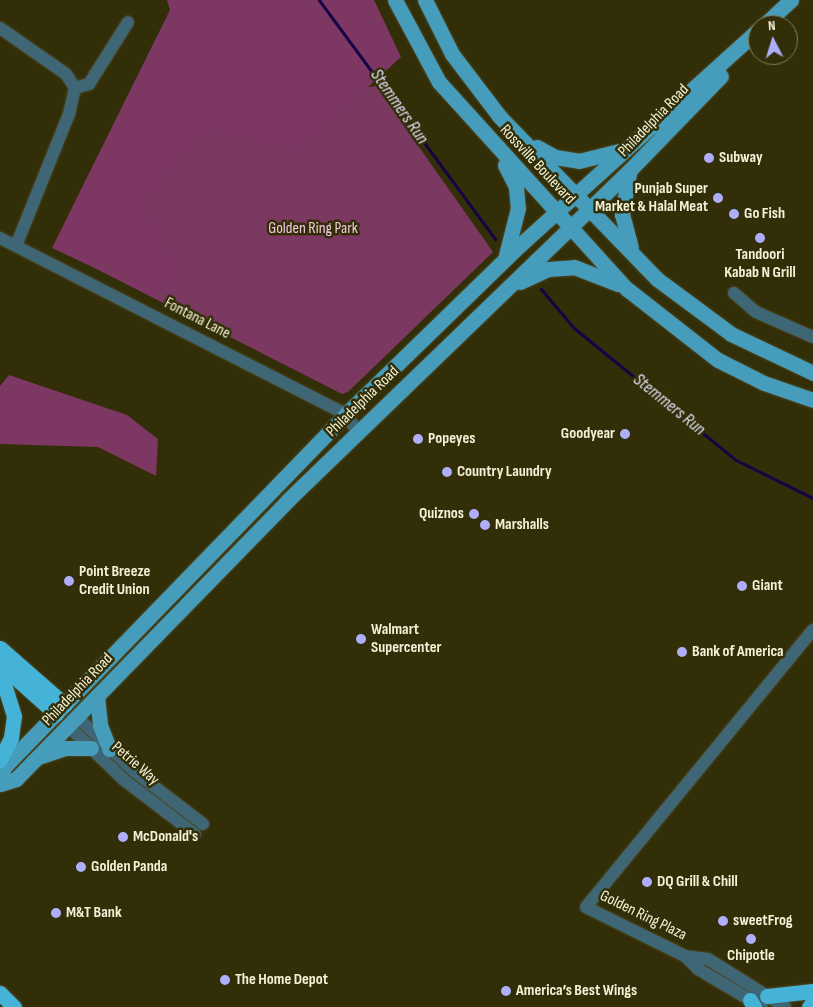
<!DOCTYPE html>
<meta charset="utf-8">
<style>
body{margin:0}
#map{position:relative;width:813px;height:1007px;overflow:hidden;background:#322e08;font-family:"Sofia Sans Condensed",sans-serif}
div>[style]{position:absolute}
.green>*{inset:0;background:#7b3962}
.forest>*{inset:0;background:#7d3763}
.stream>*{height:3px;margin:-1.5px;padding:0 1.5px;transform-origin:1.5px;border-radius:1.5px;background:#160346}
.roads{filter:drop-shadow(0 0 1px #4d4925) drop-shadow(0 0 1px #4d4925)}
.minor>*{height:12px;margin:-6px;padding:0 6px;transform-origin:6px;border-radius:6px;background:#3f6675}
.major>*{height:15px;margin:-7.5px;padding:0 7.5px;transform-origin:7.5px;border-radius:7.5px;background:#469dbb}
.highway>*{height:15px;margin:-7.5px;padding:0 7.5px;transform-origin:7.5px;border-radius:7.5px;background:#45b3d7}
.dots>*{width:14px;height:14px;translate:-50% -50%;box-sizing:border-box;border:2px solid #322e08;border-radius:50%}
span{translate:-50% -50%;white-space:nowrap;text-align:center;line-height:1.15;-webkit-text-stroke:5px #322e08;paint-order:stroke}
.street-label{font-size:16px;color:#f3f1d7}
.poi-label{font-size:16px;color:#f3f1d7;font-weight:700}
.left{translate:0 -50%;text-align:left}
.right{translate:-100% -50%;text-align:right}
.park-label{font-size:16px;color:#f2c8df}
.water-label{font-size:18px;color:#dbdcf1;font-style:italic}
.north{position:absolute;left:748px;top:15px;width:50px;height:50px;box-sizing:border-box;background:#322e08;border:1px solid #7f7c5b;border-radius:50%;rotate:355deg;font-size:14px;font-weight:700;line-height:20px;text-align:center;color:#f3f1d7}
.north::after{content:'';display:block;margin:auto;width:18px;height:22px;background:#afaefa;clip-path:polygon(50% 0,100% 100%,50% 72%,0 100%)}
</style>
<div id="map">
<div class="green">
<div style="clip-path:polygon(376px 86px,493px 252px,348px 392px,342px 394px,71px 256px,128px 118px)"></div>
</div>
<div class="forest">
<div style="clip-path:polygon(167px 0,374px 0,401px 57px,298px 151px,221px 132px,199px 138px,146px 202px,184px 276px,152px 295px,52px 248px,170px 10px)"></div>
<div style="clip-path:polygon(9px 375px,127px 415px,158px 439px,156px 476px,98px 447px,0 444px,0 386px)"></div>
</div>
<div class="stream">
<div style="left:319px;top:0;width:297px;rotate:53.6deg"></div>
<div style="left:541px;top:289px;width:51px;rotate:49.8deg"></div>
<div style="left:574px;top:328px;width:209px;rotate:39.2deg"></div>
<div style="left:736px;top:460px;width:86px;rotate:26.3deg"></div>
</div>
<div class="roads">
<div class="minor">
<div style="left:0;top:28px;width:80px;rotate:34.9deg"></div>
<div style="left:66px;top:74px;width:17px;rotate:57deg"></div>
<div style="left:75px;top:88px;width:27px;rotate:103deg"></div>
<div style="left:69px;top:114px;width:142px;rotate:111.9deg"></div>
<div style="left:75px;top:88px;width:15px;rotate:-16deg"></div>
<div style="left:89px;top:84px;width:73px;rotate:-57.8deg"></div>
<div style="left:0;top:238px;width:388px;rotate:27deg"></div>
<div style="left:346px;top:414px;width:20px;rotate:57deg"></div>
<div style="left:734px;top:293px;width:29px;rotate:41deg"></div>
<div style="left:756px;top:312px;width:62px;rotate:23.7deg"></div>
<div style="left:77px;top:717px;width:79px;rotate:43.5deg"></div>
<div style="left:134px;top:771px;width:87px;rotate:37.5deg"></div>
<div style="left:68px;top:726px;width:78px;rotate:44deg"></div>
<div style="left:124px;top:780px;width:89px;rotate:37.3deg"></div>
<div style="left:685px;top:956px;width:18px;rotate:45deg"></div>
<div style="left:698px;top:969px;width:74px;rotate:30.7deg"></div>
<div style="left:785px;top:1007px;width:91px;rotate:-148.1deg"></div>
<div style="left:708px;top:959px;width:23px;rotate:-173deg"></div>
<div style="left:685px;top:956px;width:110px;rotate:-153.7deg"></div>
<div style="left:586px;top:907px;width:358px;rotate:-50.7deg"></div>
</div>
<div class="major">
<div style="left:395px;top:0;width:93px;rotate:61.8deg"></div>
<div style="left:439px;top:82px;width:280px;rotate:47.8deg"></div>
<div style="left:627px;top:289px;width:115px;rotate:38deg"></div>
<div style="left:718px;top:360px;width:51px;rotate:26.6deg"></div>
<div style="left:764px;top:383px;width:52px;rotate:19.1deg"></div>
<div style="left:425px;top:0;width:60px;rotate:63.4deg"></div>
<div style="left:452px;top:54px;width:79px;rotate:52.7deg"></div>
<div style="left:500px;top:117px;width:226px;rotate:45.9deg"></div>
<div style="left:657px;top:279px;width:92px;rotate:36.6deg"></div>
<div style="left:731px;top:334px;width:91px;rotate:25.4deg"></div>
<div style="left:764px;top:25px;width:37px;rotate:-43deg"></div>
<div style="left:537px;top:147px;width:21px;rotate:29deg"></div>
<div style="left:555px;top:157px;width:24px;rotate:9deg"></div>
<div style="left:579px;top:161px;width:41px;rotate:-14deg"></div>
<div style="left:505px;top:165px;width:25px;rotate:63deg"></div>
<div style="left:516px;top:187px;width:21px;rotate:85deg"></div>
<div style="left:518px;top:208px;width:49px;rotate:104.3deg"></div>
<div style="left:629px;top:173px;width:42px;rotate:99.7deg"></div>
<div style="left:622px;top:214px;width:34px;rotate:75deg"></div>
<div style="left:520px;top:282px;width:31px;rotate:-25deg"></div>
<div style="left:548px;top:269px;width:26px;rotate:-4deg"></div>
<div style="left:574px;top:267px;width:47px;rotate:21.1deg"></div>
<div style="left:97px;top:696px;width:29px;rotate:84deg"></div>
<div style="left:100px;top:725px;width:26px;rotate:69deg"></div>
<div style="left:41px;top:756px;width:26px;rotate:-18deg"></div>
<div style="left:66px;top:748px;width:25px"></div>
<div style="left:0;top:777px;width:12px;rotate:-66deg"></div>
<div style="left:5px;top:766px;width:490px;rotate:-45.9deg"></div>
<div style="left:346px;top:414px;width:243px;rotate:-44.2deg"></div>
<div style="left:520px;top:245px;width:321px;rotate:-42.1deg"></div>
<div style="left:0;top:784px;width:17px;rotate:-17deg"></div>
<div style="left:16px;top:779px;width:390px;rotate:-45.7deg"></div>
<div style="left:288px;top:500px;width:474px;rotate:-44deg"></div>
<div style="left:629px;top:171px;width:132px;rotate:-45.9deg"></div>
</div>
<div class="highway">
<div style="left:0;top:648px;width:86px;rotate:41.2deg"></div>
<div style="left:0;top:664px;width:75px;rotate:41.8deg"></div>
<div style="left:0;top:671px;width:47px;rotate:72.7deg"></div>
<div style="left:14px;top:716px;width:22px;rotate:98deg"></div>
<div style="left:11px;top:738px;width:25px;rotate:117deg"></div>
<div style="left:0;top:993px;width:20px;rotate:45deg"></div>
<div style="left:767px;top:996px;width:46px;rotate:-6.2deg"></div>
<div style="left:750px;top:1000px;width:8px;rotate:60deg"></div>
<div style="left:809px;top:1007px;width:6px;rotate:-51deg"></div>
</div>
</div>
<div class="dots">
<div style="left:709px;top:158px;background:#afaefa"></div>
<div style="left:718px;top:198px;background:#afaefa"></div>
<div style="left:734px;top:214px;background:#afaefa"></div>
<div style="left:760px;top:238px;background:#afaefa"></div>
<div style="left:625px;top:434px;background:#afaefa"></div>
<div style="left:418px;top:439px;background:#afaefa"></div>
<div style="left:447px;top:472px;background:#afaefa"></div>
<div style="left:474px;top:514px;background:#afaefa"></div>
<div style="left:485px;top:525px;background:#afaefa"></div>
<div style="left:69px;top:581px;background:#afaefa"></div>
<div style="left:742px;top:586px;background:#afaefa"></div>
<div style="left:361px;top:639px;background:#afaefa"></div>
<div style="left:682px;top:652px;background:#afaefa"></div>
<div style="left:123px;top:837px;background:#afaefa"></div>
<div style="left:81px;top:867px;background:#afaefa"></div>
<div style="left:647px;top:882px;background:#afaefa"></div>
<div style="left:56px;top:913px;background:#afaefa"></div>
<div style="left:723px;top:921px;background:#afaefa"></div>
<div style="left:751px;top:939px;background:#afaefa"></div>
<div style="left:225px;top:980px;background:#afaefa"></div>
<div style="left:506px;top:991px;background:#afaefa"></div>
</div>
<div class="street-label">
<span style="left:654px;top:121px;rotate:-46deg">Philadelphia Road</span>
<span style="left:537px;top:165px;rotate:47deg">Rossville Boulevard</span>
<span style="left:197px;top:319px;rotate:27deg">Fontana Lane</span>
<span style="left:363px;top:402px;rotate:-44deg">Philadelphia Road</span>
<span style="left:78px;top:690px;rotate:-46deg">Philadelphia Road</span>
<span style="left:135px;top:764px;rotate:41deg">Petrie Way</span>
<span style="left:643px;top:916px;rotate:26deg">Golden Ring Plaza</span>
</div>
<div class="poi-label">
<span class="left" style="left:719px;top:158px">Subway</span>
<span class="right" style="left:708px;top:198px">Punjab Super<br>Market &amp; Halal Meat</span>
<span class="left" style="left:744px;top:214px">Go Fish</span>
<span style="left:760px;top:264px">Tandoori<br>Kabab N Grill</span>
<span class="right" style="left:615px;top:434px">Goodyear</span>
<span class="left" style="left:428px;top:439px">Popeyes</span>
<span class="left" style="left:457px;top:472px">Country Laundry</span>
<span class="right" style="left:464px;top:514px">Quiznos</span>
<span class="left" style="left:495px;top:525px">Marshalls</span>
<span class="left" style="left:79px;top:581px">Point Breeze<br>Credit Union</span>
<span class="left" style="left:752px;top:586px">Giant</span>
<span class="left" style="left:371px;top:639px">Walmart<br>Supercenter</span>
<span class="left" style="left:692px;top:652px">Bank of America</span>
<span class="left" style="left:133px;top:837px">McDonald's</span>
<span class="left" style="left:91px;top:867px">Golden Panda</span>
<span class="left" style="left:657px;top:882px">DQ Grill &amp; Chill</span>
<span class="left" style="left:66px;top:913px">M&amp;T Bank</span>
<span class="left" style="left:733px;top:921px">sweetFrog</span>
<span style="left:751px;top:956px">Chipotle</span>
<span class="left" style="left:235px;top:980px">The Home Depot</span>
<span class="left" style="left:516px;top:991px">America’s Best Wings</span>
</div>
<div class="park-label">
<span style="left:313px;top:229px">Golden Ring Park</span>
</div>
<div class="water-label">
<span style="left:399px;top:107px;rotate:55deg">Stemmers Run</span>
<span style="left:669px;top:405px;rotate:39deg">Stemmers Run</span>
</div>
<div class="north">N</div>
</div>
